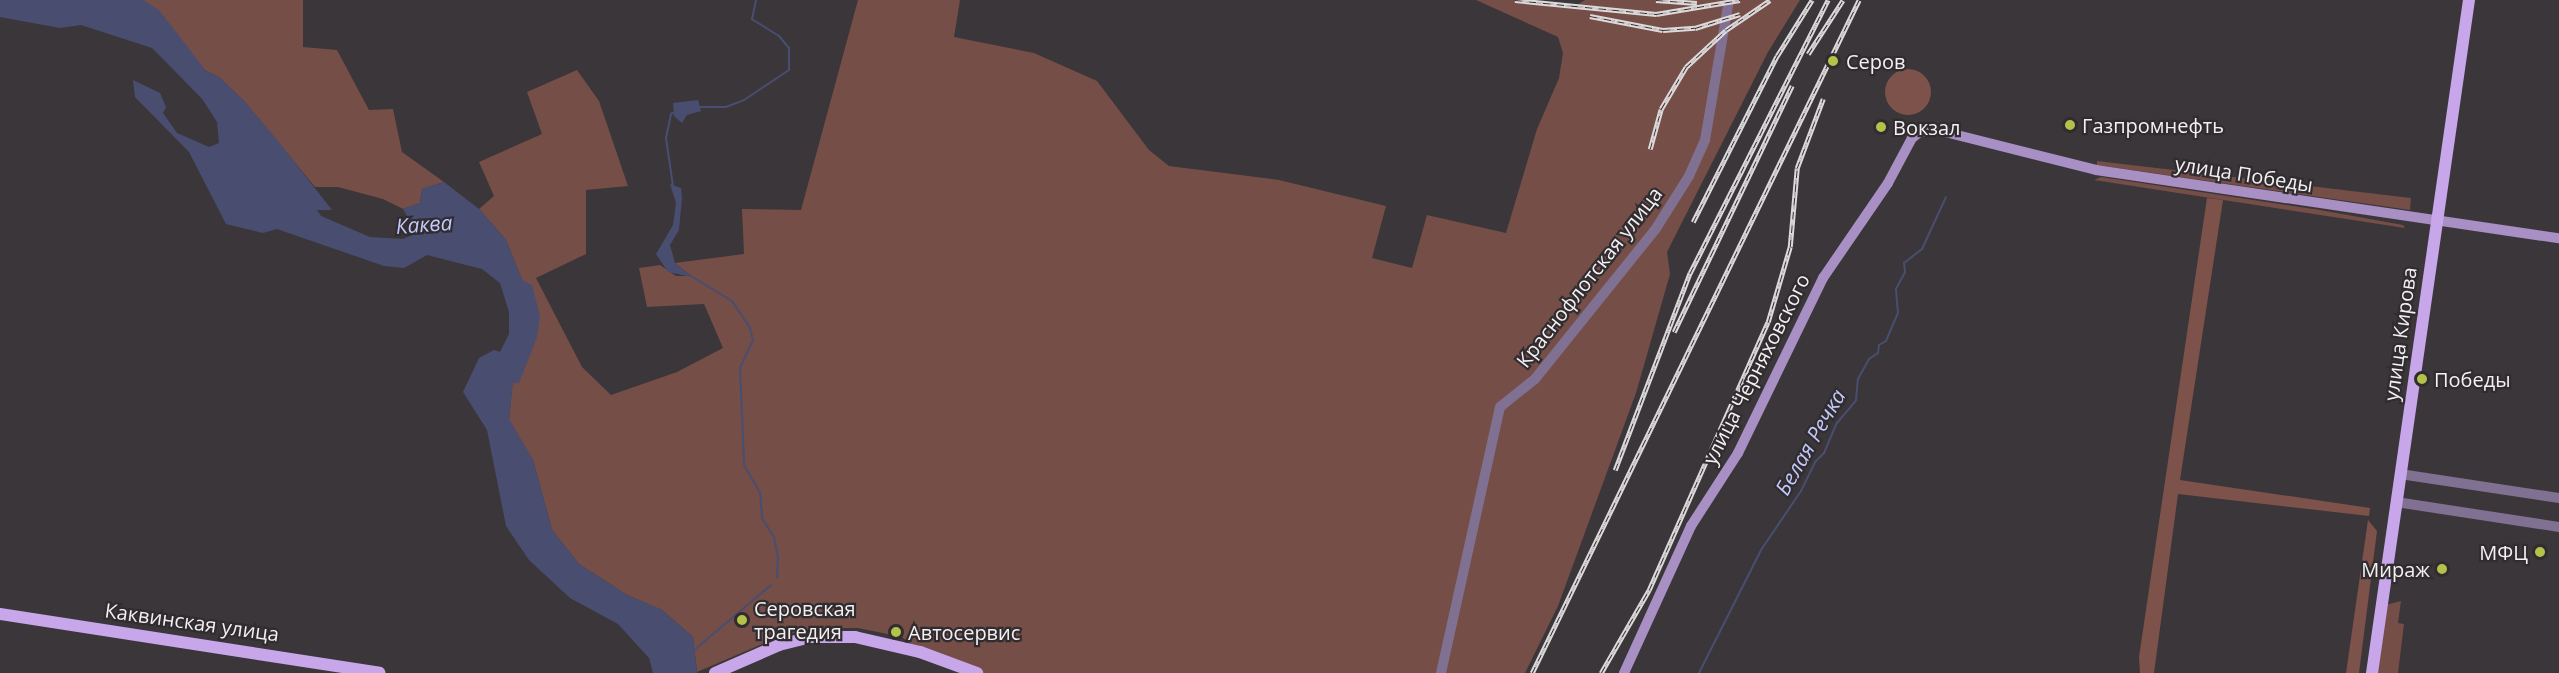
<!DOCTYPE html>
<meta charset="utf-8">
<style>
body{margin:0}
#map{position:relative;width:2559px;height:673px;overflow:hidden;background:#3b363a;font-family:"Open Sans",sans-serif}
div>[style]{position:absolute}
.green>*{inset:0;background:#744e47}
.forest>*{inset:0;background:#7c524b}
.round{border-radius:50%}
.water>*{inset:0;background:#494e71}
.stream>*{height:2px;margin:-1px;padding:0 1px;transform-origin:1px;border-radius:1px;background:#494e71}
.tertiary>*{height:10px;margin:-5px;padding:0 5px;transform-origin:5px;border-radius:5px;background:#807091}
.secondary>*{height:10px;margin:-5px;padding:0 5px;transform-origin:5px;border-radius:5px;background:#a88fc4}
.primary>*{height:12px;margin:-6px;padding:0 6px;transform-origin:6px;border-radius:6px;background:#c7a7ea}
.rail>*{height:4.5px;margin-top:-2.25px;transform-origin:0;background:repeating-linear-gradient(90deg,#302c2f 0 7px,#dddadc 0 14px);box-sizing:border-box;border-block:2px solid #dddadc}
.dots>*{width:16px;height:16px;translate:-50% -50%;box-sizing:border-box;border:3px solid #302c2f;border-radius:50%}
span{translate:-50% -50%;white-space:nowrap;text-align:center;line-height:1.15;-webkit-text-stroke:4.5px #302c2f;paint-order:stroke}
.poi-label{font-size:20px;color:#f3f0f2}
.left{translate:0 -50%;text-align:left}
.right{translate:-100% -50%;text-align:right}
.street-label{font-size:20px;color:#f3f0f2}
.water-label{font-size:21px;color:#c2c9fc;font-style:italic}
</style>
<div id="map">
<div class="green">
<div style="clip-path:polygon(143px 0,303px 0,303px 47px,337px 50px,369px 110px,393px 109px,402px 152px,444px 182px,422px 189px,420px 203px,403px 209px,383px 199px,338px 187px,315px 187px,244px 101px,219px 77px,206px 71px)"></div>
<div style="clip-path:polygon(858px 0,960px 0,954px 37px,1034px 53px,1097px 81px,1149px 150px,1169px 166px,1279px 180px,1386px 206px,1372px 258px,1412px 268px,1427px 215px,1506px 233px,1537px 129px,1559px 78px,1563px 53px,1558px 37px,1476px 0,1530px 0,1572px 8px,1585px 0,1800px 0,1768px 52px,1667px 252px,1670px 274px,1636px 393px,1558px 606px,1525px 673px,977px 673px,920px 652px,902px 637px,858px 628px,814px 628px,781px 636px,697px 672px,693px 637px,662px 610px,627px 595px,579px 564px,552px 530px,533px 460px,509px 420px,522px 280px,506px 240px,479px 209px,494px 196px,479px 162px,542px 134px,527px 92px,577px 70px,599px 101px,628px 186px,586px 190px,586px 254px,536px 278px,582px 367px,611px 395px,677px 372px,723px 348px,704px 304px,647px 307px,639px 268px,660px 265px,676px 276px,691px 276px,675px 263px,744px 254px,742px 209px,801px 210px)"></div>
<div style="clip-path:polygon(2097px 161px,2411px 198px,2410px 210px,2097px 165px)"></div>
<div style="clip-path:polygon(2101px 177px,2320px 210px,2403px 225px,2405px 228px,2094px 180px)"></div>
<div style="clip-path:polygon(2401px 601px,2398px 623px,2404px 624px,2398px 673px,2376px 673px,2385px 605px)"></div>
</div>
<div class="forest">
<div class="round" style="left:1885px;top:69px;width:46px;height:46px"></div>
<div style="clip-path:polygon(2207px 198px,2223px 200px,2180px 480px,2370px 508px,2369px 516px,2178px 494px,2154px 673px,2140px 673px,2139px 657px)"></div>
<div style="clip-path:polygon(2368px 520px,2377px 531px,2359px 673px,2346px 673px)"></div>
</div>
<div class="water">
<div style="clip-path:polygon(0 0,143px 0,159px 10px,206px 71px,219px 77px,244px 101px,278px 141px,332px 210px,317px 210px,321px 216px,370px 237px,403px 239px,417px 233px,403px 209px,420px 203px,422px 189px,444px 182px,479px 209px,506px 240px,522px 280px,532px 285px,540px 316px,537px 337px,519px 383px,513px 383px,509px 419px,533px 460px,552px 530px,579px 564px,627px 595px,662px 610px,693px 637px,697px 673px,653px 673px,649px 658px,618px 624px,570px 598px,529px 560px,506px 526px,487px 430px,463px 392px,479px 358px,494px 350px,500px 352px,509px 334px,509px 312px,500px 283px,482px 269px,427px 255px,404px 268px,384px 266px,277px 229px,263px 233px,226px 224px,189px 152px,135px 97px,133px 80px,160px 93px,166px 107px,163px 113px,177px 133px,209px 147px,219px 143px,217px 122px,203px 100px,168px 64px,152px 48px,81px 25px,60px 28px,0 17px)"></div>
<div style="clip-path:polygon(698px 100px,701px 111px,687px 115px,682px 123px,674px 116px,673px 103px)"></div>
<div style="clip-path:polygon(670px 184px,681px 188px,682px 198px,679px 230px,670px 245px,675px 263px,692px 277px,668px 272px,656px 254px,673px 225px,676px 203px)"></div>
</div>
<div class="stream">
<div style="left:698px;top:107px;width:28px"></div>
<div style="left:726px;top:107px;width:19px;rotate:-21deg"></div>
<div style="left:744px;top:100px;width:54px;rotate:-33.7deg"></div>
<div style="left:789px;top:70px;width:22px;rotate:-90deg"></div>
<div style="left:789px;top:48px;width:16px;rotate:-130deg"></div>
<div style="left:779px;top:36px;width:32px;rotate:-148deg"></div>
<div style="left:752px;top:19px;width:19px;rotate:-78deg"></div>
<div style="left:673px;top:186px;width:49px;rotate:-98.3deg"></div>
<div style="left:666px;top:138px;width:25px;rotate:-78deg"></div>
<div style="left:671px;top:114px;width:4px;rotate:-27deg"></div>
<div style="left:691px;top:276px;width:48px;rotate:31.4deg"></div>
<div style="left:732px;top:301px;width:32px;rotate:56deg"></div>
<div style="left:750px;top:328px;width:12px;rotate:76deg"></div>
<div style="left:753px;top:340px;width:31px;rotate:115deg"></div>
<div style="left:740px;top:368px;width:97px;rotate:87.6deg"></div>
<div style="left:744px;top:465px;width:32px;rotate:60deg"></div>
<div style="left:760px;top:493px;width:25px;rotate:85deg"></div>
<div style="left:762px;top:518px;width:22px;rotate:58deg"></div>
<div style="left:774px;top:537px;width:20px;rotate:79deg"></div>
<div style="left:778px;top:557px;width:21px;rotate:93deg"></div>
<div style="left:693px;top:651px;width:102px;rotate:-40.2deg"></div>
<div style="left:1699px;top:673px;width:138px;rotate:-63.2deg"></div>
<div style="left:1761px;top:550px;width:71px;rotate:-55.9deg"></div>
<div style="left:1801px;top:491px;width:32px;rotate:-64deg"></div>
<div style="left:1815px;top:462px;width:13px;rotate:-45deg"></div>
<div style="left:1824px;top:453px;width:33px;rotate:-67deg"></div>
<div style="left:1837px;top:423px;width:30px;rotate:-50deg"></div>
<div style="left:1856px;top:400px;width:21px;rotate:-85deg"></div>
<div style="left:1858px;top:379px;width:23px;rotate:-61deg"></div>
<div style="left:1869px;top:359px;width:11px;rotate:-34deg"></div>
<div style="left:1878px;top:353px;width:8px;rotate:-83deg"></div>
<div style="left:1879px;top:345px;width:8px;rotate:-30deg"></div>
<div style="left:1886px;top:341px;width:30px;rotate:-67deg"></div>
<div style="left:1898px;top:313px;width:24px;rotate:-95deg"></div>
<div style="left:1896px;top:289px;width:19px;rotate:-62deg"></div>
<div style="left:1905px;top:272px;width:9px;rotate:-96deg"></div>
<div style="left:1904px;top:263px;width:23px;rotate:-38deg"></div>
<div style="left:1922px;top:249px;width:57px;rotate:-65.2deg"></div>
</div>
<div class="tertiary">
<div style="left:2400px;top:474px;width:161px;rotate:8.6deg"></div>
<div style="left:2396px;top:502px;width:165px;rotate:8.7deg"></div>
<div style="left:1441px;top:673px;width:272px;rotate:-77.5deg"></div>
<div style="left:1500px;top:407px;width:45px;rotate:-38.7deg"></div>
<div style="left:1535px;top:379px;width:191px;rotate:-51.2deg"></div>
<div style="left:1655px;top:230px;width:64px;rotate:-57.8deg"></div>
<div style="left:1689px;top:176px;width:39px;rotate:-66deg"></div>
<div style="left:1705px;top:140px;width:142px;rotate:-80.3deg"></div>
</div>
<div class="secondary">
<div style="left:1624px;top:673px;width:162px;rotate:-65.5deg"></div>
<div style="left:1691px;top:526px;width:87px;rotate:-57.2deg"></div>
<div style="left:1738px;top:453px;width:195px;rotate:-64.1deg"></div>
<div style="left:1823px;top:278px;width:115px;rotate:-55.6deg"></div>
<div style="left:1888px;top:183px;width:51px;rotate:-61.9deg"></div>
<div style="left:1912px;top:138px;width:10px;rotate:-37deg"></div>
<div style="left:1920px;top:132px;width:17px;rotate:-7deg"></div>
<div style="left:1937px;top:130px;width:164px;rotate:14.1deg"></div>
<div style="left:2096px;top:170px;width:468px;rotate:8.4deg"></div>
</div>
<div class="primary">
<div style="left:0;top:614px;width:384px;rotate:8.8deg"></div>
<div style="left:715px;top:673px;width:70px;rotate:-23.6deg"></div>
<div style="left:779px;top:645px;width:33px;rotate:-14deg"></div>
<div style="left:811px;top:637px;width:44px"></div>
<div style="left:855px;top:637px;width:67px;rotate:13deg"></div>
<div style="left:920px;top:652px;width:61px;rotate:20.2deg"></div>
<div style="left:2372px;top:673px;width:680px;rotate:-81.8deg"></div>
</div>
<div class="rail">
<div style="left:1515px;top:0;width:142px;rotate:5.7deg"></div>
<div style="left:1656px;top:14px;width:85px;rotate:-9.5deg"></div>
<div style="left:1656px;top:0;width:41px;rotate:4.2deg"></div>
<div style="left:1590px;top:16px;width:74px;rotate:10.9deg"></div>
<div style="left:1663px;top:30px;width:32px;rotate:-4deg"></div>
<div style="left:1695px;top:28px;width:47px;rotate:-17.3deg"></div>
<div style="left:1808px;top:54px;width:64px;rotate:-57.1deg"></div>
<div style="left:1650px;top:149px;width:41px;rotate:-74.6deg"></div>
<div style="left:1661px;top:109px;width:49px;rotate:-59.2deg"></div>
<div style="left:1686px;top:67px;width:54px;rotate:-42.8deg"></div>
<div style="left:1726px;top:30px;width:53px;rotate:-34.3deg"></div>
<div style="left:1693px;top:222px;width:186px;rotate:-63.2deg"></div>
<div style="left:1777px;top:56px;width:66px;rotate:-58deg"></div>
<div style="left:1674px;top:332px;width:273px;rotate:-64.4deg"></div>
<div style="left:1615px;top:470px;width:211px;rotate:-69.2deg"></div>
<div style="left:1690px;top:273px;width:306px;rotate:-63.2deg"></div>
<div style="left:1532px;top:673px;width:748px;rotate:-64.09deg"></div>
<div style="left:1601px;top:673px;width:96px;rotate:-60deg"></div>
<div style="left:1649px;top:590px;width:293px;rotate:-66.1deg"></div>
<div style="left:1768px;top:322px;width:78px;rotate:-73.7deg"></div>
<div style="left:1790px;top:247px;width:79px;rotate:-84.9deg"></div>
<div style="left:1797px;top:168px;width:74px;rotate:-69.4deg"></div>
</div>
<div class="dots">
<div style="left:1833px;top:61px;background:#b4c24a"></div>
<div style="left:2070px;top:125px;background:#b4c24a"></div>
<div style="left:1881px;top:127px;background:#b4c24a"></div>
<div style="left:2422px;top:379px;background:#b4c24a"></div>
<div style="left:2540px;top:552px;background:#b4c24a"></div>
<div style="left:2442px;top:569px;background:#b4c24a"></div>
<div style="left:742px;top:620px;background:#b4c24a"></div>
<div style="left:896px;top:632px;background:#b4c24a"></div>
</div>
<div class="poi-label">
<span class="left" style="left:1846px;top:61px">Серов</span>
<span class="left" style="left:2082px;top:125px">Газпромнефть</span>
<span class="left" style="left:1893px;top:127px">Вокзал</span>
<span class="left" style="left:2434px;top:379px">Победы</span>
<span class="right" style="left:2528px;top:552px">МФЦ</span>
<span class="right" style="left:2430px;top:569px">Мираж</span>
<span class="left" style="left:754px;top:620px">Серовская<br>трагедия</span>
<span class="left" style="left:908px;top:632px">Автосервис</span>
</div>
<div class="street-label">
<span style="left:2244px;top:174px;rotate:9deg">улица Победы</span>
<span style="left:1589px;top:277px;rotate:-52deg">Краснофлотская улица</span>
<span style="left:2400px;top:334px;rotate:-82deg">улица Кирова</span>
<span style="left:1756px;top:369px;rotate:-63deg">улица Черняховского</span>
<span style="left:192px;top:622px;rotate:8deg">Каквинская улица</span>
</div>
<div class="water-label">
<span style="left:424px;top:224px;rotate:-4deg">Каква</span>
<span style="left:1810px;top:442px;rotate:-60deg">Белая Речка</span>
</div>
</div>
